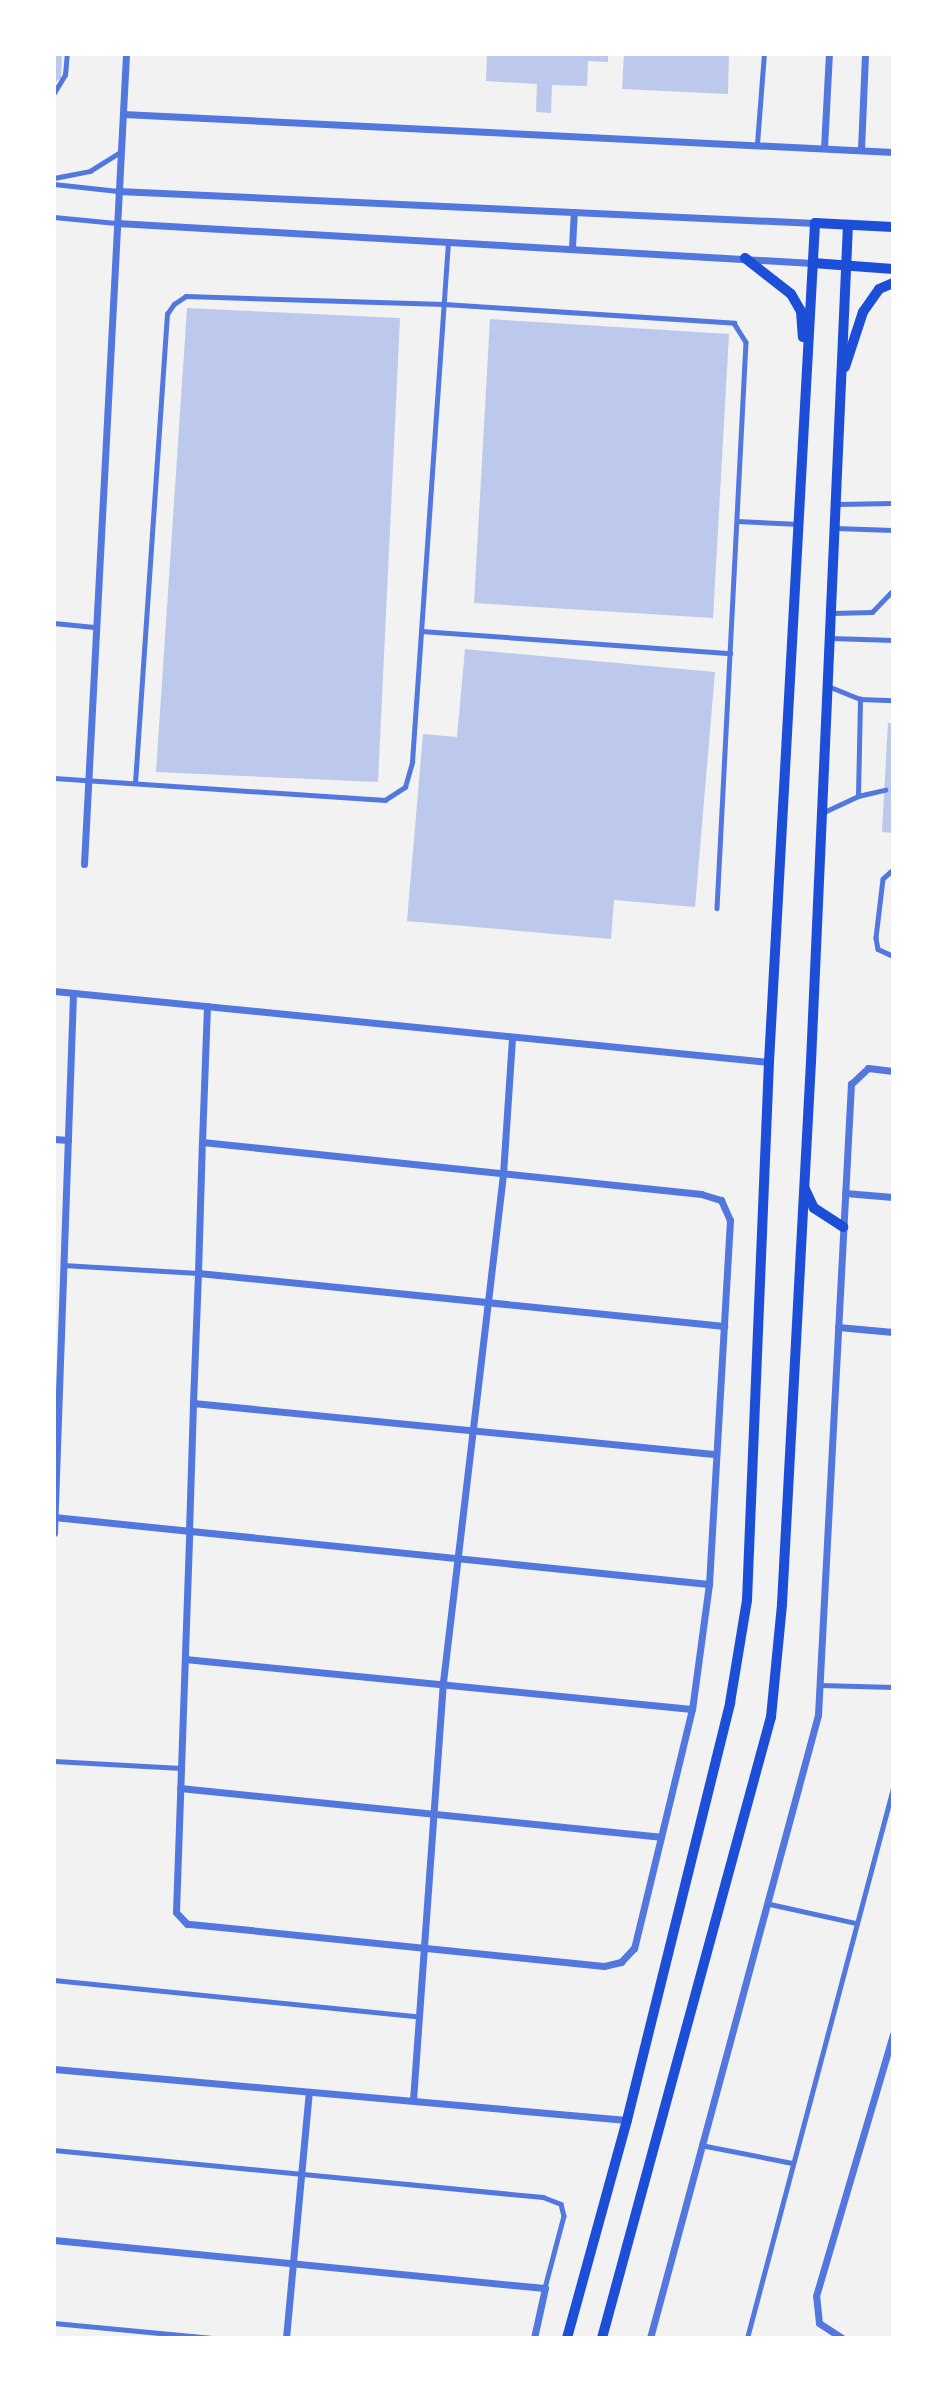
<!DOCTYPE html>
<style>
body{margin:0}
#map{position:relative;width:947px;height:2392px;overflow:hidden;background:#f2f2f2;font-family:Roboto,sans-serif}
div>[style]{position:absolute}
.building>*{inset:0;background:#bdc9ec}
.service>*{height:4.5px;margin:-2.25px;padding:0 2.25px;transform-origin:2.25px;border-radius:2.25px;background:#5277de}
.minor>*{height:7px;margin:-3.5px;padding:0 3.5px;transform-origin:3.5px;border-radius:3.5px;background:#5277de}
.secondary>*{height:10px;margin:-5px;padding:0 5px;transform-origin:5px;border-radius:5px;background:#1d4ed8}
span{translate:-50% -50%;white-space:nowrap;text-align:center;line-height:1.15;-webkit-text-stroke:7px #fff;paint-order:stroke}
.frame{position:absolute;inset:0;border:56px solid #fff;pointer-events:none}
</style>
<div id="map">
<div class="building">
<div style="clip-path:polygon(54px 54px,62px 54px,61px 78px,54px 83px)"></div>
<div style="clip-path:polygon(487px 54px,608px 54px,608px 62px,588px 61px,587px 86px,552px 85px,551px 113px,536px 112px,537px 84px,486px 81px)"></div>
<div style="clip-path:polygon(624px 54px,729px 54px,728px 94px,622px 89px)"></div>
<div style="clip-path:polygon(187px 308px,400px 318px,378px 782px,156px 772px)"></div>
<div style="clip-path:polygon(490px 319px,729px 334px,713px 618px,474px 603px)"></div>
<div style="clip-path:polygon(465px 649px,715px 672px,695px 907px,614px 900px,611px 939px,407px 921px,423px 734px,457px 737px)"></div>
<div style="clip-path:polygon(888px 723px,893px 723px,893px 833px,882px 832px)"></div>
</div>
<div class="service">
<div style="left:54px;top:93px;width:21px;rotate:-59deg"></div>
<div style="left:65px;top:75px;width:21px;rotate:-85deg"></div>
<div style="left:757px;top:144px;width:90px;rotate:-85.6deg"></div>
<div style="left:54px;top:178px;width:37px;rotate:-11deg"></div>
<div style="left:90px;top:171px;width:36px;rotate:-32deg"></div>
<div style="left:54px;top:184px;width:64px;rotate:6.2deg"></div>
<div style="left:54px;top:217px;width:62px;rotate:5.5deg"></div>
<div style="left:838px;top:504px;width:55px;rotate:-1deg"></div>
<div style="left:737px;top:521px;width:62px;rotate:2.8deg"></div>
<div style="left:835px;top:528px;width:58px;rotate:2deg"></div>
<div style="left:832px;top:613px;width:40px;rotate:-1.4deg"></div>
<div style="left:872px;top:612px;width:30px;rotate:-46deg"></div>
<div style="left:54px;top:623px;width:40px;rotate:5.7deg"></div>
<div style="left:421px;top:631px;width:310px;rotate:4.1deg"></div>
<div style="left:831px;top:638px;width:62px;rotate:1.8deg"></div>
<div style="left:828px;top:686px;width:35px;rotate:22deg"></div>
<div style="left:860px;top:699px;width:33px;rotate:2deg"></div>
<div style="left:54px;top:778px;width:332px;rotate:3.8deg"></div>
<div style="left:385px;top:800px;width:24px;rotate:-33deg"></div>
<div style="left:405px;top:787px;width:26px;rotate:-74deg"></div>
<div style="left:412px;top:762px;width:521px;rotate:-86.04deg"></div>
<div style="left:135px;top:783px;width:470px;rotate:-86.1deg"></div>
<div style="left:167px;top:314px;width:12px;rotate:-55deg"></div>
<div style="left:174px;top:304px;width:14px;rotate:-34deg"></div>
<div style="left:186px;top:296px;width:258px;rotate:1.8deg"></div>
<div style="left:444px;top:304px;width:291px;rotate:3.7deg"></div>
<div style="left:734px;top:323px;width:22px;rotate:58deg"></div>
<div style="left:746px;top:342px;width:567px;rotate:92.93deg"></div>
<div style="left:858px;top:796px;width:97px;rotate:-88.8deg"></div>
<div style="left:824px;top:812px;width:38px;rotate:-25deg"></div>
<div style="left:858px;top:796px;width:28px;rotate:-13deg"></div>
<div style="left:893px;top:870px;width:13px;rotate:138deg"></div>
<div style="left:883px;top:879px;width:59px;rotate:96.8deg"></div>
<div style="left:876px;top:938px;width:11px;rotate:80deg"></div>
<div style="left:878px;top:949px;width:17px;rotate:25deg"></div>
<div style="left:63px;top:1265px;width:135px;rotate:3.4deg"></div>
<div style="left:820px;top:1685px;width:73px;rotate:1.6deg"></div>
<div style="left:54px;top:1761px;width:127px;rotate:3.2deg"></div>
<div style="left:770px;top:1904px;width:88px;rotate:12.5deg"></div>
<div style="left:54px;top:1980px;width:364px;rotate:5.7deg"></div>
<div style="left:701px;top:2145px;width:94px;rotate:11.1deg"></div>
<div style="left:54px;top:2150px;width:491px;rotate:5.5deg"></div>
<div style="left:543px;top:2197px;width:19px;rotate:21deg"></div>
<div style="left:561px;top:2204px;width:12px;rotate:76deg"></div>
<div style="left:564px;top:2216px;width:74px;rotate:104.8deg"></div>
<div style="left:54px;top:2323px;width:159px;rotate:5.4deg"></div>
<div style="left:747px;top:2338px;width:569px;rotate:-75.13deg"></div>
</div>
<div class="minor">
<div style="left:123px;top:114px;width:771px;rotate:2.83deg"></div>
<div style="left:824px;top:148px;width:94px;rotate:-87deg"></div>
<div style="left:861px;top:150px;width:96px;rotate:-87.6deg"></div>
<div style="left:118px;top:191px;width:698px;rotate:2.63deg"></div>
<div style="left:117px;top:223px;width:697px;rotate:3.29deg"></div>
<div style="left:572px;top:247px;width:35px;rotate:-87deg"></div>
<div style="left:84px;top:864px;width:811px;rotate:-87.03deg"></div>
<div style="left:54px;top:991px;width:719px;rotate:5.67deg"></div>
<div style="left:54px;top:1139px;width:14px;rotate:4deg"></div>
<div style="left:202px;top:1142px;width:502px;rotate:5.95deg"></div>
<div style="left:701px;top:1194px;width:21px;rotate:17deg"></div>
<div style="left:721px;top:1200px;width:22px;rotate:66deg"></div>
<div style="left:730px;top:1220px;width:365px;rotate:93.3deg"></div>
<div style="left:709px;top:1584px;width:126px;rotate:97.7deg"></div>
<div style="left:692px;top:1709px;width:246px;rotate:103.6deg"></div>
<div style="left:634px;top:1948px;width:19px;rotate:133deg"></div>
<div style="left:621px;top:1962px;width:17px;rotate:167deg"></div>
<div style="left:604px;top:1966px;width:419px;rotate:-174.2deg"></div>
<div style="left:187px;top:1924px;width:16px;rotate:-133deg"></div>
<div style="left:176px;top:1912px;width:381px;rotate:-88deg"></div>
<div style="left:189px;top:1531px;width:128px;rotate:-88.2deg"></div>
<div style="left:193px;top:1403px;width:130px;rotate:-87.8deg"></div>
<div style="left:198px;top:1273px;width:131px;rotate:-88.3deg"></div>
<div style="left:202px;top:1142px;width:136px;rotate:-87.9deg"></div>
<div style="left:845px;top:1193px;width:48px;rotate:4.8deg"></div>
<div style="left:198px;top:1273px;width:529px;rotate:5.75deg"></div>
<div style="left:838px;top:1327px;width:55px;rotate:5.2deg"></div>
<div style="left:193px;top:1403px;width:523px;rotate:5.59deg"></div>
<div style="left:54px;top:1517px;width:658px;rotate:5.84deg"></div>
<div style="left:54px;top:1533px;width:540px;rotate:-87.98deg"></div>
<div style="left:185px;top:1659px;width:509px;rotate:5.63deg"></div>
<div style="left:180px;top:1788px;width:483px;rotate:5.8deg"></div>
<div style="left:54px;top:2069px;width:575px;rotate:5.09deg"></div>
<div style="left:413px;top:2100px;width:419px;rotate:-85.9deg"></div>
<div style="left:443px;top:1682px;width:512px;rotate:-83.26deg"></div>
<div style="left:503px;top:1174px;width:137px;rotate:-86.2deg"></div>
<div style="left:54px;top:2240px;width:493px;rotate:5.6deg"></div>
<div style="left:545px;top:2288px;width:51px;rotate:102.4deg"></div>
<div style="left:286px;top:2338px;width:247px;rotate:-84.7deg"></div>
<div style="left:650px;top:2338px;width:645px;rotate:-74.91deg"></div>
<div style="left:818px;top:1715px;width:632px;rotate:-87.01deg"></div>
<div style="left:851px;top:1084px;width:23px;rotate:-43deg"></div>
<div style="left:868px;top:1068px;width:25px;rotate:7deg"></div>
<div style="left:842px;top:2338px;width:27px;rotate:-147deg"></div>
<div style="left:819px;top:2323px;width:27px;rotate:-96deg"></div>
<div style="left:816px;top:2296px;width:273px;rotate:-73.6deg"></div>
</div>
<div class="secondary">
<div style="left:745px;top:258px;width:58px;rotate:38deg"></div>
<div style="left:791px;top:294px;width:20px;rotate:60deg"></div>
<div style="left:801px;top:311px;width:26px;rotate:86deg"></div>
<div style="left:813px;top:263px;width:80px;rotate:4.3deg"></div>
<div style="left:845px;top:367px;width:58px;rotate:-71.9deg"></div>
<div style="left:863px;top:312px;width:28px;rotate:-55deg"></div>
<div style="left:879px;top:289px;width:15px;rotate:-23deg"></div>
<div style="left:805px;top:1189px;width:21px;rotate:65deg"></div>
<div style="left:814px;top:1208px;width:35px;rotate:33deg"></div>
<div style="left:567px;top:2338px;width:226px;rotate:-74.6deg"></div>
<div style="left:627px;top:2120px;width:430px;rotate:-76.1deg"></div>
<div style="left:730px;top:1703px;width:104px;rotate:-80.6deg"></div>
<div style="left:747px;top:1600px;width:538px;rotate:-87.66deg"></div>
<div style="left:769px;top:1062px;width:840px;rotate:-86.86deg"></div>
<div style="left:815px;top:223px;width:78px;rotate:2.9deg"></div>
<div style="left:602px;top:2338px;width:644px;rotate:-74.78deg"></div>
<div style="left:771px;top:1717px;width:114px;rotate:-84.4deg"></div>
<div style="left:782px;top:1604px;width:543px;rotate:-86.94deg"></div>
<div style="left:811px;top:1062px;width:838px;rotate:-87.47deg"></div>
</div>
<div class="frame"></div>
</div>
